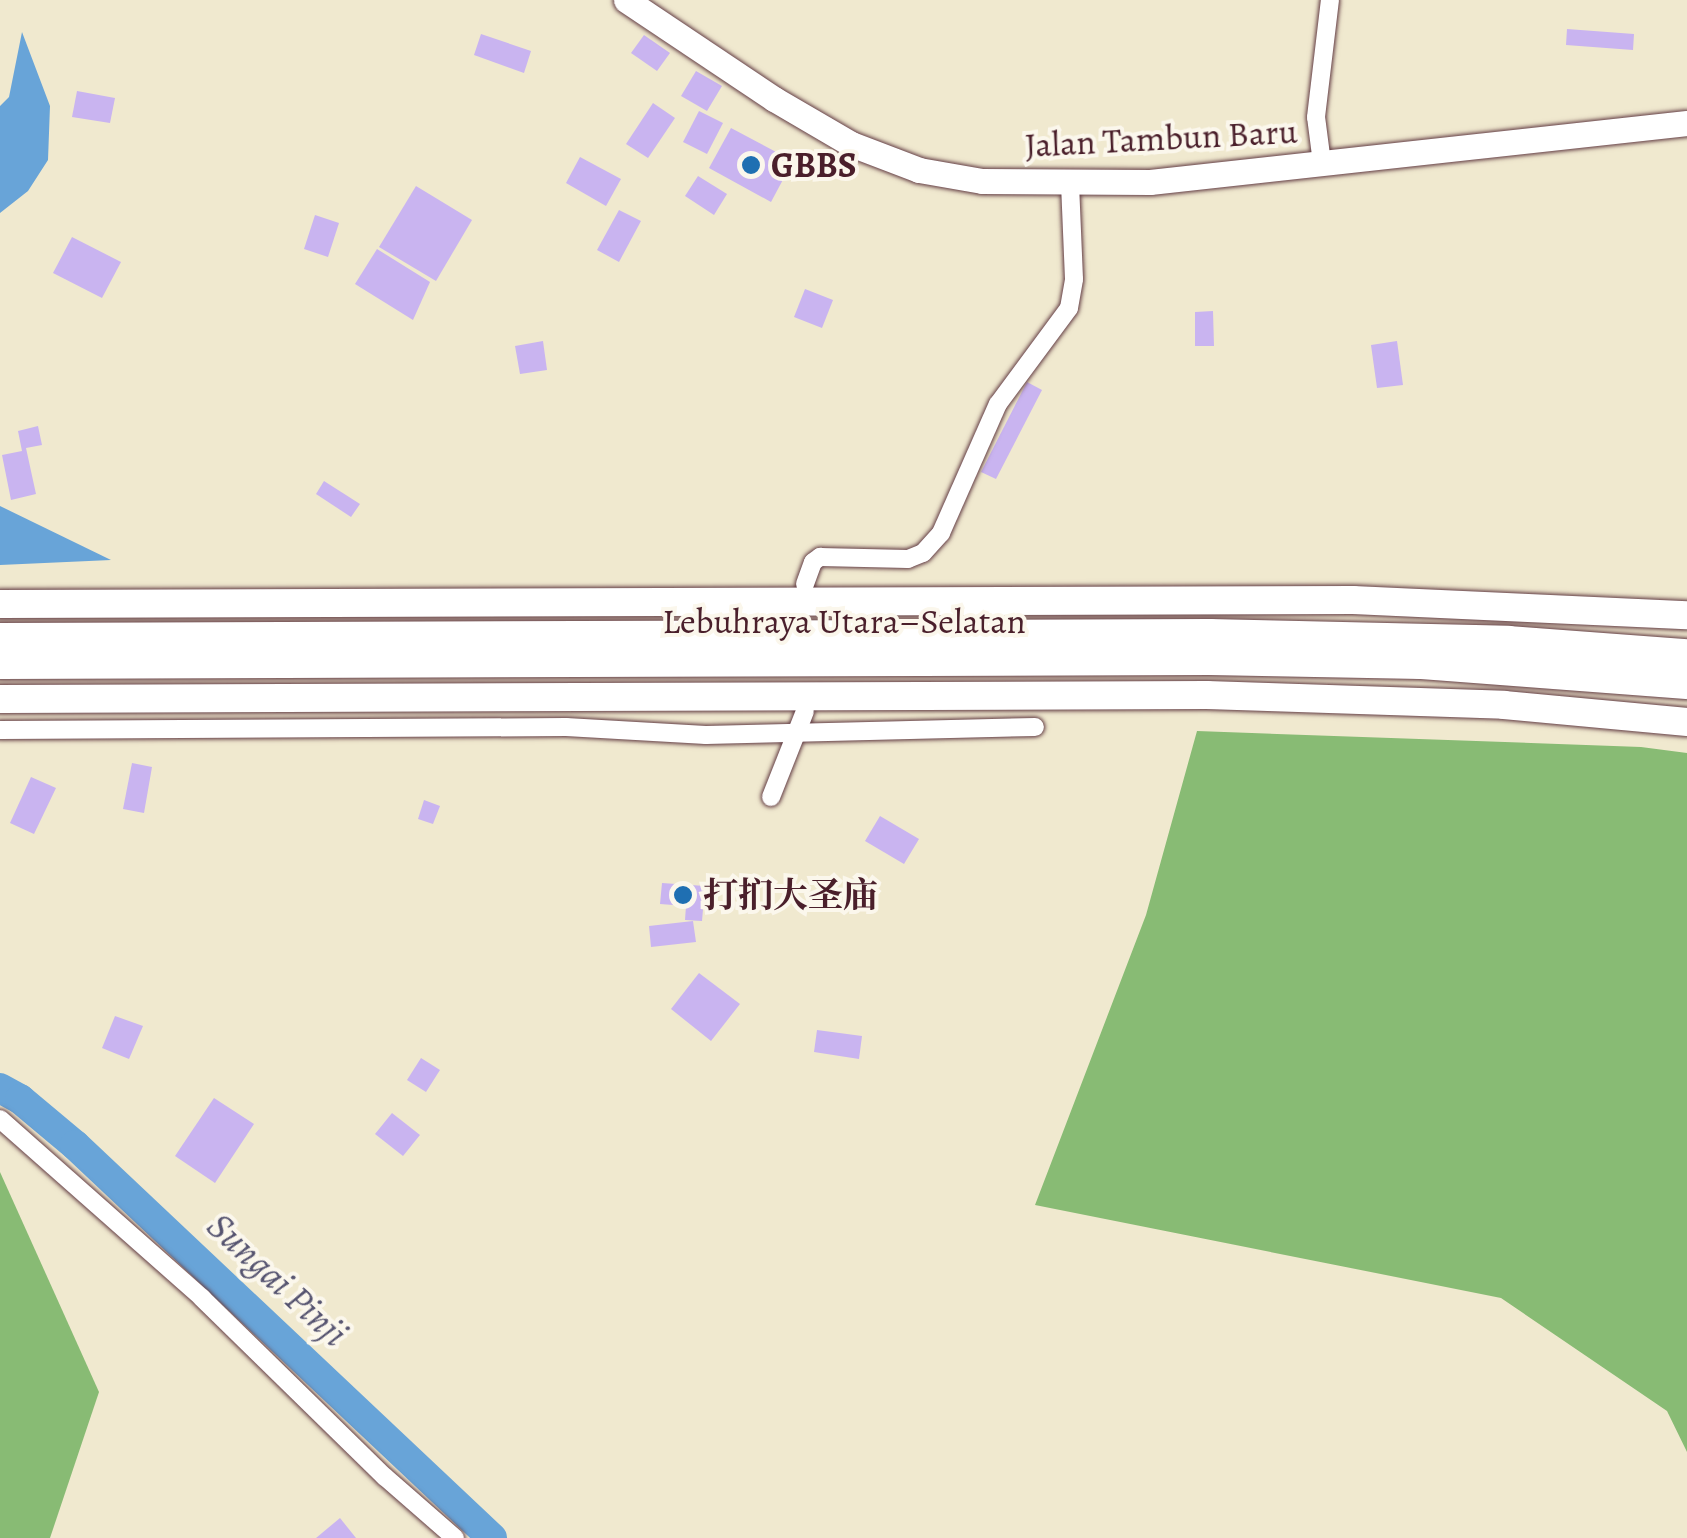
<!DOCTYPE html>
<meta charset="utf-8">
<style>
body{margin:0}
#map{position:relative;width:1687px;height:1538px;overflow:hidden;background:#f0e9cf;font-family:Alegreya,"Noto Serif SC",serif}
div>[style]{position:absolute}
.forest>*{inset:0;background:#88bb74}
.water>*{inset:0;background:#68a4d8}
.river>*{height:30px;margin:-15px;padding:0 15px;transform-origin:15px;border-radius:15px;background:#68a4d8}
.building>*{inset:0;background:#c9b4f0}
.roads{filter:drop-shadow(0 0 2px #633d44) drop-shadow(0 0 2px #633d44)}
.street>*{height:18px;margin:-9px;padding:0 9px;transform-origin:9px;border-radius:9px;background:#fff}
.secondary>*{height:25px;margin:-12.5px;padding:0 12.5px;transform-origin:12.5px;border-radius:12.5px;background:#fff}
.primary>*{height:28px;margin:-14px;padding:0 14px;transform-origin:14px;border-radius:14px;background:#fff}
.highway>*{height:32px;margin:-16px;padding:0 16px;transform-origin:16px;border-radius:16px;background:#fff}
.dots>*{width:28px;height:28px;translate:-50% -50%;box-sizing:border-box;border:5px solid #fbf7ec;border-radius:50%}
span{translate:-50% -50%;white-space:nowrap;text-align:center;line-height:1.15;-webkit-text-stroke:8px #fbf7ec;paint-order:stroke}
.street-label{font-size:35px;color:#4a1f2b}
.poi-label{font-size:35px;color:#4a1f2b;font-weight:700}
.left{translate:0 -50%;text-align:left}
.water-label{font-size:38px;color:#565470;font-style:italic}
</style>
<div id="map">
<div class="forest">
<div style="clip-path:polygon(1197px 731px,1641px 747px,1687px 753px,1687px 1452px,1667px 1411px,1501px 1298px,1035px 1205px,1146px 915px)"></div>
<div style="clip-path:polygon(0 1172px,99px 1392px,50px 1538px,0 1538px)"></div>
</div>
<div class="water">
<div style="clip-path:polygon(22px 32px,50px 106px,48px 160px,28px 191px,0 213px,0 106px,9px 97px)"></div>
<div style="clip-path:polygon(0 506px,111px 560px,0 565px)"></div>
</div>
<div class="river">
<div style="left:0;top:1088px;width:23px;rotate:29deg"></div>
<div style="left:20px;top:1099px;width:72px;rotate:39.9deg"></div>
<div style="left:75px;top:1145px;width:573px;rotate:43.3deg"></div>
</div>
<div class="building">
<div style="clip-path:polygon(1567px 29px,1634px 34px,1633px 50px,1566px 45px)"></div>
<div style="clip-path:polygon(481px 34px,531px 51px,524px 73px,474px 55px)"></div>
<div style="clip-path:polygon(644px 35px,670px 53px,657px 71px,631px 53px)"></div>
<div style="clip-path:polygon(696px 71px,722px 86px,707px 111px,681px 96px)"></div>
<div style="clip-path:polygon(77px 91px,115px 98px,110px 123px,72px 117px)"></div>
<div style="clip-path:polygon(653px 103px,675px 118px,648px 158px,626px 144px)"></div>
<div style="clip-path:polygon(699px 111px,723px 123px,707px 154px,683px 142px)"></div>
<div style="clip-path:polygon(731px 128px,793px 161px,771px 202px,709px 168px)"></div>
<div style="clip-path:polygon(580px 157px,621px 179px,606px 206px,566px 183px)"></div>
<div style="clip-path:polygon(698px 176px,727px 194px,714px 215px,685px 196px)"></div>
<div style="clip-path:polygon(416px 186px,472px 220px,436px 281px,379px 247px)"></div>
<div style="clip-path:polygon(619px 210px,641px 221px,619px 262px,597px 250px)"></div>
<div style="clip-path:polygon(315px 215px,339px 223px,328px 257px,304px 249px)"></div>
<div style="clip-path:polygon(72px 237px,121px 262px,102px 298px,53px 273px)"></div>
<div style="clip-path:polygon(377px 249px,430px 282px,413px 320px,355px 284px)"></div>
<div style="clip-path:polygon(805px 289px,833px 300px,822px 328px,794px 317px)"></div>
<div style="clip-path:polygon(1213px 311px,1214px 346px,1195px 346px,1195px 312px)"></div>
<div style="clip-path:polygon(543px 341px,547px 370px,520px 374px,515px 346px)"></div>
<div style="clip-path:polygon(1397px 341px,1403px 385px,1377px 388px,1371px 345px)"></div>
<div style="clip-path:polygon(1027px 382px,1042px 390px,996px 479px,981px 472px)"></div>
<div style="clip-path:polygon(38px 426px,42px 445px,26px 448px,36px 494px,11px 500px,2px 455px,22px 451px,18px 431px)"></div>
<div style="clip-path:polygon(324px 481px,360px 504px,351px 517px,316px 494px)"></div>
<div style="clip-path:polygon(132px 763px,152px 767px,144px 813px,123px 809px)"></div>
<div style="clip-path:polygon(31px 777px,56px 788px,34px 834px,10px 823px)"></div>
<div style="clip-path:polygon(424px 800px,440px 806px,433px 824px,418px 819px)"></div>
<div style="clip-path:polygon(880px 816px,919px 839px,904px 864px,865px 841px)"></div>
<div style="clip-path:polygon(662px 883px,705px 886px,702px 921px,685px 920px,686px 906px,660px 904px)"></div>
<div style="clip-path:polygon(693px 921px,696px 942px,651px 947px,649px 926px)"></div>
<div style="clip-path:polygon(699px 973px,740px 1004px,711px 1041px,671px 1009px)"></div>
<div style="clip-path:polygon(115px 1016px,143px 1026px,129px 1059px,102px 1048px)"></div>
<div style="clip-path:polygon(817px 1030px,862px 1036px,859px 1059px,814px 1052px)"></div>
<div style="clip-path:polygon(421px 1058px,440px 1070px,426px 1092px,407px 1080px)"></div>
<div style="clip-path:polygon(214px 1098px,254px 1124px,215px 1183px,175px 1156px)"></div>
<div style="clip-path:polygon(392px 1113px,420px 1135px,403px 1156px,375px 1134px)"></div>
<div style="clip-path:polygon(340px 1518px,356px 1538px,316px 1538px)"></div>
</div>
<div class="roads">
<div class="street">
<div style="left:1322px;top:163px;width:46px;rotate:-97.4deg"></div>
<div style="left:1316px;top:117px;width:118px;rotate:-83.2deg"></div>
<div style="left:805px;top:584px;width:23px;rotate:-70deg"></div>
<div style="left:813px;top:562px;width:9px;rotate:-36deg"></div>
<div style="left:820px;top:557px;width:88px;rotate:1.3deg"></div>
<div style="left:908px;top:559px;width:16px;rotate:-22deg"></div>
<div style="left:923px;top:553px;width:27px;rotate:-48deg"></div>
<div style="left:941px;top:533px;width:141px;rotate:-66.2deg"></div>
<div style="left:998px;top:404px;width:119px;rotate:-53.5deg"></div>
<div style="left:1069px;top:308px;width:29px;rotate:-80deg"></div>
<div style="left:1074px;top:279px;width:95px;rotate:-92.4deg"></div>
<div style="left:0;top:730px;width:566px;rotate:-0.3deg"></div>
<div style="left:566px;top:727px;width:140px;rotate:3.3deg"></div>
<div style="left:706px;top:735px;width:329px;rotate:-1.4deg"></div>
<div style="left:771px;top:797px;width:92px;rotate:-68.4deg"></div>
<div style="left:0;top:1119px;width:270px;rotate:41.5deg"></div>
<div style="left:202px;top:1298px;width:256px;rotate:44.4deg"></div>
<div style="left:385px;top:1477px;width:93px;rotate:41.1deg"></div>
</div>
<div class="secondary">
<div style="left:626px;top:0;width:178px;rotate:33.8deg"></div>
<div style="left:774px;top:99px;width:89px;rotate:30.3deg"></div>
<div style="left:851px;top:144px;width:73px;rotate:20.9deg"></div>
<div style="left:919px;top:170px;width:64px;rotate:9.9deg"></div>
<div style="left:982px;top:181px;width:168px;rotate:0.3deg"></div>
<div style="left:1150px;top:182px;width:540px;rotate:-6.27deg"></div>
</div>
<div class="primary">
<div style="left:0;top:604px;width:1353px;rotate:-0.17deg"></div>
<div style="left:1353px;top:600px;width:334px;rotate:2.6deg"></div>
<div style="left:0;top:699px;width:1207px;rotate:-0.19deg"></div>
<div style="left:1207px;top:695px;width:297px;rotate:1.9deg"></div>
<div style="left:1504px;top:705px;width:184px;rotate:5.3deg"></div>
</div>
<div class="highway">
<div style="left:0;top:639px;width:1210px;rotate:-0.19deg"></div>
<div style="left:1210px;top:635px;width:298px;rotate:1.3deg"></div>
<div style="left:1508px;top:642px;width:179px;rotate:4.2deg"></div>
<div style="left:0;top:663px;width:1209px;rotate:-0.19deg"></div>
<div style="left:1209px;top:659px;width:212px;rotate:1.1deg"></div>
<div style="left:1421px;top:663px;width:267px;rotate:4.3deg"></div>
</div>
</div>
<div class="dots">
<div style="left:751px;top:165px;background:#1f6fb2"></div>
<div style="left:683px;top:895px;background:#1f6fb2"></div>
</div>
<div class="street-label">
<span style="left:1161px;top:138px;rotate:-3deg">Jalan Tambun Baru</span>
<span style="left:844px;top:621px">Lebuhraya Utara–Selatan</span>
</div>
<div class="poi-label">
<span class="left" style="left:771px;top:165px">GBBS</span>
<span class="left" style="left:703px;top:895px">打扪大圣庙</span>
</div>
<div class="water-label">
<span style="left:277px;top:1280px;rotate:43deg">Sungai Pinji</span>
</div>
</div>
